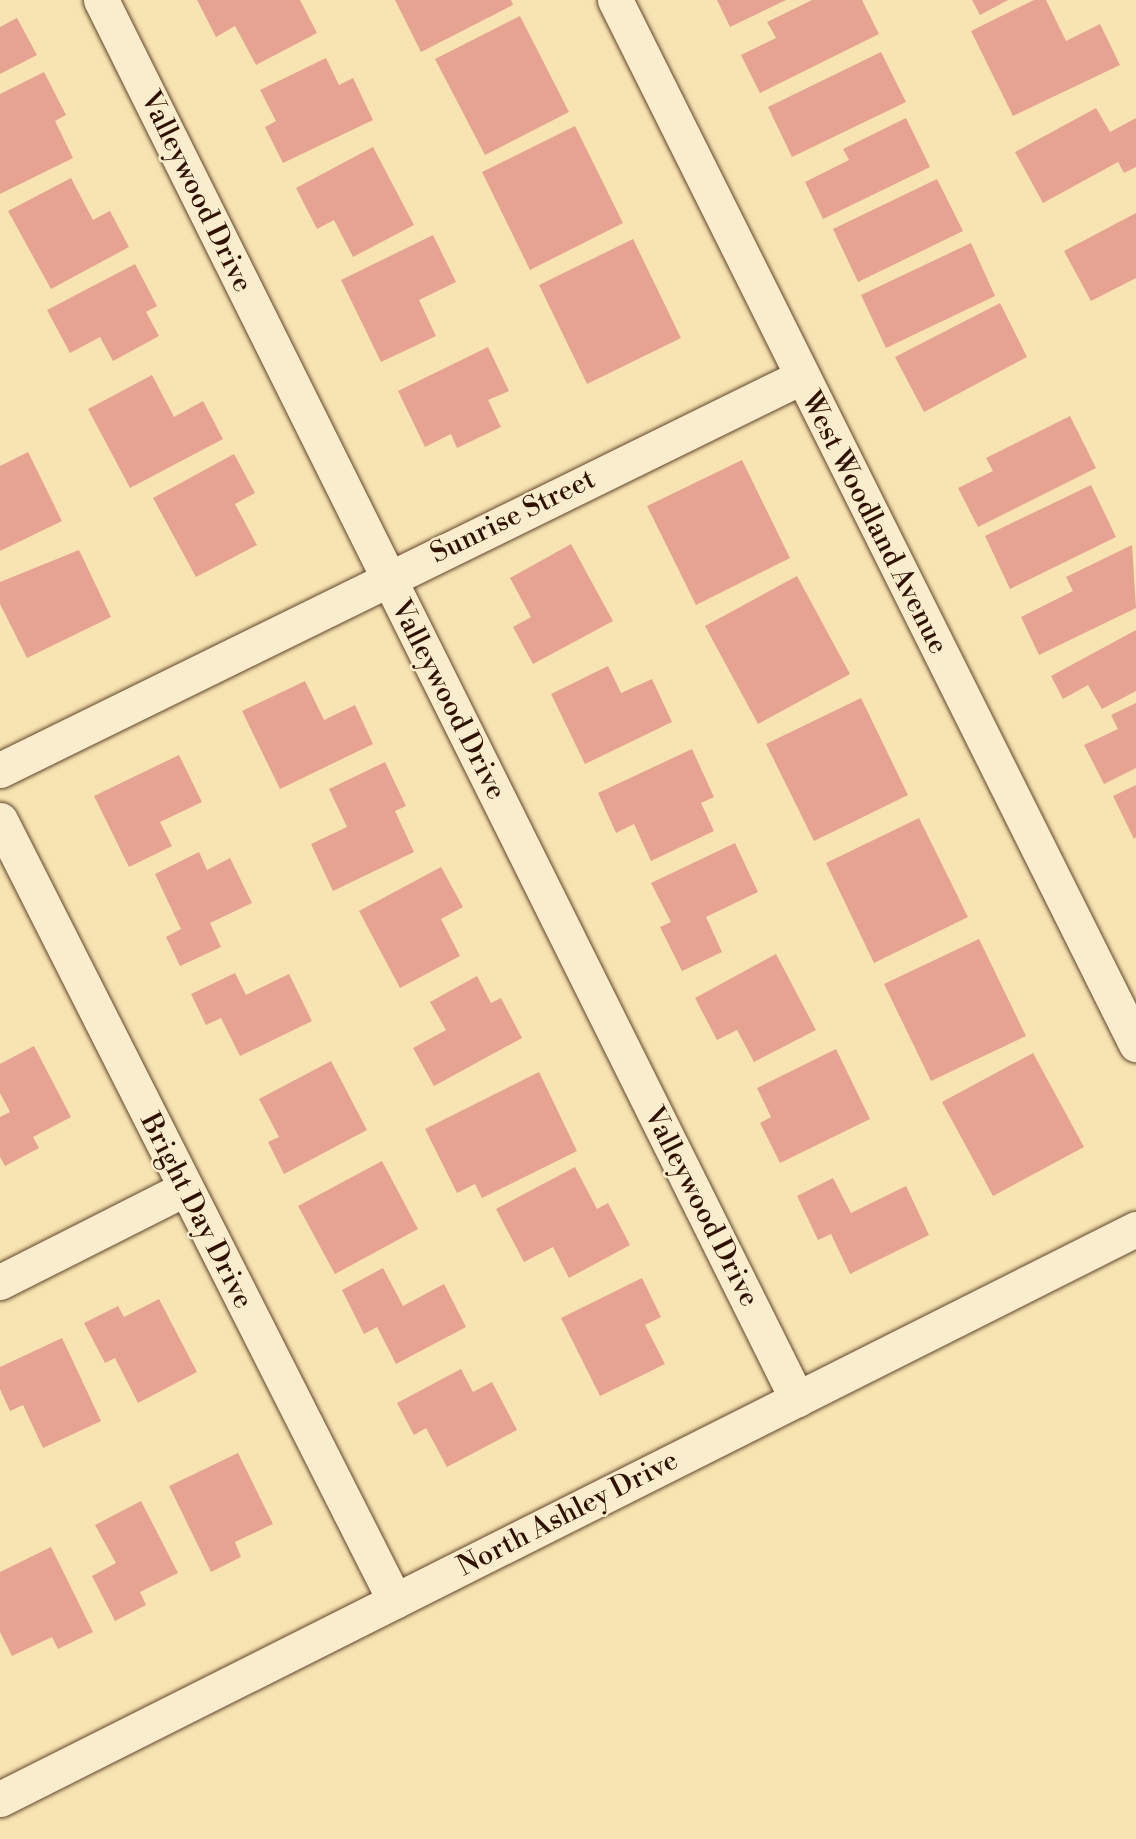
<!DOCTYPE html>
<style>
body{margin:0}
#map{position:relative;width:1136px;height:1839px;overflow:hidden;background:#f8e4b2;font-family:"Libre Bodoni",serif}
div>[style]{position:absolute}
.building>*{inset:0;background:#e7a391}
.roads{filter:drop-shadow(0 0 2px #62462c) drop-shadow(0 0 2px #62462c)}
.minor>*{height:35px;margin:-17.5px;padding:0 17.5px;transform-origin:17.5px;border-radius:17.5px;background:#faedcd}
span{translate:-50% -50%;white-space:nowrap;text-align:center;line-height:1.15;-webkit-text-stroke:5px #faedcd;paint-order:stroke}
.street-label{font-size:28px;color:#301100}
</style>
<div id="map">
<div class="building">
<div style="clip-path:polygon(197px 0,300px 0,317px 33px,256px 65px,235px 26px,216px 37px)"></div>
<div style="clip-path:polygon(395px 0,511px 0,513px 5px,421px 52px)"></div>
<div style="clip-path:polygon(717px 0,786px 0,730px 27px)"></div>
<div style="clip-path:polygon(812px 0,862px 0,879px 34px,760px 93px,741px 55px,776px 38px,767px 22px)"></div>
<div style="clip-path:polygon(972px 0,1008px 0,980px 15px)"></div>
<div style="clip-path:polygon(1034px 0,1046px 0,1066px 41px,1100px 24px,1120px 65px,1013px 116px,971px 31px)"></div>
<div style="clip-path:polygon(520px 16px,569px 112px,485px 155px,435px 59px)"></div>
<div style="clip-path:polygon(17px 18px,37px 55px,0 74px,0 27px)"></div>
<div style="clip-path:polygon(881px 52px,906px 102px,792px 157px,768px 107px)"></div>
<div style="clip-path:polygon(326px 58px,339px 85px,353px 78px,373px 120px,283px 163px,265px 127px,276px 121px,260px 90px)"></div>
<div style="clip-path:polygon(44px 72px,66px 115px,55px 121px,73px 158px,0 194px,0 94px)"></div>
<div style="clip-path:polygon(1096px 108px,1110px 132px,1136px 118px,1136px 167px,1124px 173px,1118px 162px,1043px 203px,1015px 152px)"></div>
<div style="clip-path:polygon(906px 118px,930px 167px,823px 219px,805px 182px,849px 160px,843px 149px)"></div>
<div style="clip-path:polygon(575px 126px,623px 223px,530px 270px,482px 172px)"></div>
<div style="clip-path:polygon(373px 147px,414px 225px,353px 257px,334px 220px,317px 229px,296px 188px)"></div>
<div style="clip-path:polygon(71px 178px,93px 220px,110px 211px,129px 247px,51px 289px,8px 211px)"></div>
<div style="clip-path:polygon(937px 179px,963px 231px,858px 282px,833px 229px)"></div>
<div style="clip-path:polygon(1136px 213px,1136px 278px,1091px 301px,1064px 251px)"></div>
<div style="clip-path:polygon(433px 235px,456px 282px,419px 300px,436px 336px,381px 362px,341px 280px)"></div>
<div style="clip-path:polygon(633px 239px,681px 338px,587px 384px,539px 285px)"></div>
<div style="clip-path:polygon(971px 243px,995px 296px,886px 348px,861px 295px)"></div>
<div style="clip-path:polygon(135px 264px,157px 306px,146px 312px,159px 336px,113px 361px,100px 337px,70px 353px,47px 310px)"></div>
<div style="clip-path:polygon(1000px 303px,1027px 357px,924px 412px,895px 357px)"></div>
<div style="clip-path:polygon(488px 347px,509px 391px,488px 400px,501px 427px,457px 448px,451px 434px,425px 447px,398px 391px)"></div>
<div style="clip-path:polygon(152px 375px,174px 417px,203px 401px,223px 439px,130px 488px,88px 409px)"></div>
<div style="clip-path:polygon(1070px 416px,1096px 468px,978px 527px,958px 488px,993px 471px,986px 458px)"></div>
<div style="clip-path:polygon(28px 452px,62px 521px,0 551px,0 466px)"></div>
<div style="clip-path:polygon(234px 454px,255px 493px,235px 504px,257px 545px,196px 577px,153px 498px)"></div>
<div style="clip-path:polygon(742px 460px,790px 558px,696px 605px,647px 506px)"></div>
<div style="clip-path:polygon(1091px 485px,1116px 537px,1010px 589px,985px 536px)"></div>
<div style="clip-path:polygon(571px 544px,613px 621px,533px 664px,513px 627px,531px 617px,510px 578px)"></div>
<div style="clip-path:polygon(1132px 545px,1136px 608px,1039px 655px,1021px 617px,1073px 591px,1066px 577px)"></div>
<div style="clip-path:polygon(79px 550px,111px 617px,27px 658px,0 604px,0 582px)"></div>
<div style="clip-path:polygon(797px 576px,850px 674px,758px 724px,705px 626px)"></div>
<div style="clip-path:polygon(1136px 630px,1136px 691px,1102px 709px,1088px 685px,1063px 699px,1051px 676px)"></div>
<div style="clip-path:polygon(608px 666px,621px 693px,652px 679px,672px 722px,585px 764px,551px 694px)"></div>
<div style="clip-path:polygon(305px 681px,324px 720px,355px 705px,373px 744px,280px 789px,242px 711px)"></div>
<div style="clip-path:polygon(861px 698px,908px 795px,814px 841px,766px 744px)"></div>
<div style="clip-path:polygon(1136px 703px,1136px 768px,1104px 784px,1084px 745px,1118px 729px,1111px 715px)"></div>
<div style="clip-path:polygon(692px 749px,714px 797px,701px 803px,714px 831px,651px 861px,634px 824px,616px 833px,598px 793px)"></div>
<div style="clip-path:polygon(179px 755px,202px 802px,160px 822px,172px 846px,129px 867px,94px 796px)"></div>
<div style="clip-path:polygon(385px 762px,406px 806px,395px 811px,414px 852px,333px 891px,311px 844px,347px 827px,329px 789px)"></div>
<div style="clip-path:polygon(1136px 785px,1136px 837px,1134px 839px,1113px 796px)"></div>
<div style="clip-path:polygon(919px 818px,968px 917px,874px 963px,826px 863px)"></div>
<div style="clip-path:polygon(735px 843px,758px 892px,706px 917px,722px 952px,682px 971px,660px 927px,671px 922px,651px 883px)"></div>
<div style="clip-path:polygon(199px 852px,207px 870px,230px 858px,252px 903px,210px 923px,221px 947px,180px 966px,166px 937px,181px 929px,155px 874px)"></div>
<div style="clip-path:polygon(441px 867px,463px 907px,441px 919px,460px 956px,400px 988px,359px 911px)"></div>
<div style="clip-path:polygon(979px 939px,1026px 1036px,931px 1081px,884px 984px)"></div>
<div style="clip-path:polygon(776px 954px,816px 1030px,754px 1062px,737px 1030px,717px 1040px,695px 998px)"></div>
<div style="clip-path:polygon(235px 973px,246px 995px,289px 974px,312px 1021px,240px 1056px,221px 1018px,206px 1025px,191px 994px)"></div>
<div style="clip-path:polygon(477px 976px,491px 1003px,501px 998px,522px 1038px,434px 1086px,413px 1048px,446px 1030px,430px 1002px)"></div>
<div style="clip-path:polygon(34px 1046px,71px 1117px,33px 1137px,39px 1148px,5px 1166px,0 1157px,0 1117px,10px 1112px,0 1093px,0 1064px)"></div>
<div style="clip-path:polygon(836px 1049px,870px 1119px,780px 1163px,760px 1123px,771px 1117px,757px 1088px)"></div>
<div style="clip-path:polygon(1033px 1053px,1084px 1147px,993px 1196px,942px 1102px)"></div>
<div style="clip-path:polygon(331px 1061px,367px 1130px,284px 1174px,268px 1142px,279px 1137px,259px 1099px)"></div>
<div style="clip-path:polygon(539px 1072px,577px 1151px,482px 1198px,475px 1184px,457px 1193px,425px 1129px)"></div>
<div style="clip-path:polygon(382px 1161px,418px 1229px,335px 1274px,298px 1206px)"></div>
<div style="clip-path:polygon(575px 1167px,597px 1209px,608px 1203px,630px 1245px,569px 1278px,553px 1247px,524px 1262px,496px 1209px)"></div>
<div style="clip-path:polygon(833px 1178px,851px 1213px,906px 1186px,929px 1235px,850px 1274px,831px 1234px,818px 1240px,797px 1196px)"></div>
<div style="clip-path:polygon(383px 1268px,403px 1306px,444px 1284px,466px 1327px,396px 1364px,377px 1327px,364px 1334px,342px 1290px)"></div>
<div style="clip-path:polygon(642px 1278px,661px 1317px,645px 1325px,665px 1364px,600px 1396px,561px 1318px)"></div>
<div style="clip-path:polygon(159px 1299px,197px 1372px,138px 1403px,115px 1358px,105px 1363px,84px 1323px,118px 1306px,124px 1317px)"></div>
<div style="clip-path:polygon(62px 1338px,101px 1421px,43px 1448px,23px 1405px,10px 1411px,0 1389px,0 1367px)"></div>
<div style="clip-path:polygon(461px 1369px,473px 1392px,492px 1382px,517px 1430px,447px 1467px,426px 1428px,414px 1435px,397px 1403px)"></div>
<div style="clip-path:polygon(238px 1453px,273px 1524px,235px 1542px,241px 1557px,211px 1572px,169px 1486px)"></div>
<div style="clip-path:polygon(141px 1501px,178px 1573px,140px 1592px,146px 1605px,115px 1621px,92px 1576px,116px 1563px,95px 1525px)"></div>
<div style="clip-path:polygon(51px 1547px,93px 1632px,58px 1649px,52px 1637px,12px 1656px,0 1632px,0 1572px)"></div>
</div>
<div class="roads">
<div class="minor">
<div style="left:101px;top:0;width:1563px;rotate:63.55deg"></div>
<div style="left:615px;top:0;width:1167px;rotate:63.48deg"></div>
<div style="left:0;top:770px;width:892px;rotate:-26.13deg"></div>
<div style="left:0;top:820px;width:875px;rotate:63.17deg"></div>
<div style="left:0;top:1282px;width:206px;rotate:-26.8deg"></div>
<div style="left:0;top:1799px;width:1271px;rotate:-26.65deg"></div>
</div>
</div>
<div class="street-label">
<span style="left:196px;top:192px;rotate:64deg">Valleywood Drive</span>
<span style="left:513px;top:517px;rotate:-26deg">Sunrise Street</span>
<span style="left:874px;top:523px;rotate:63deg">West Woodland Avenue</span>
<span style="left:448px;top:700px;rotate:63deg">Valleywood Drive</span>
<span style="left:701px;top:1207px;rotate:63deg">Valleywood Drive</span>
<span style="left:196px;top:1211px;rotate:63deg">Bright Day Drive</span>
<span style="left:568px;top:1514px;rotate:-27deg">North Ashley Drive</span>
</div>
</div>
